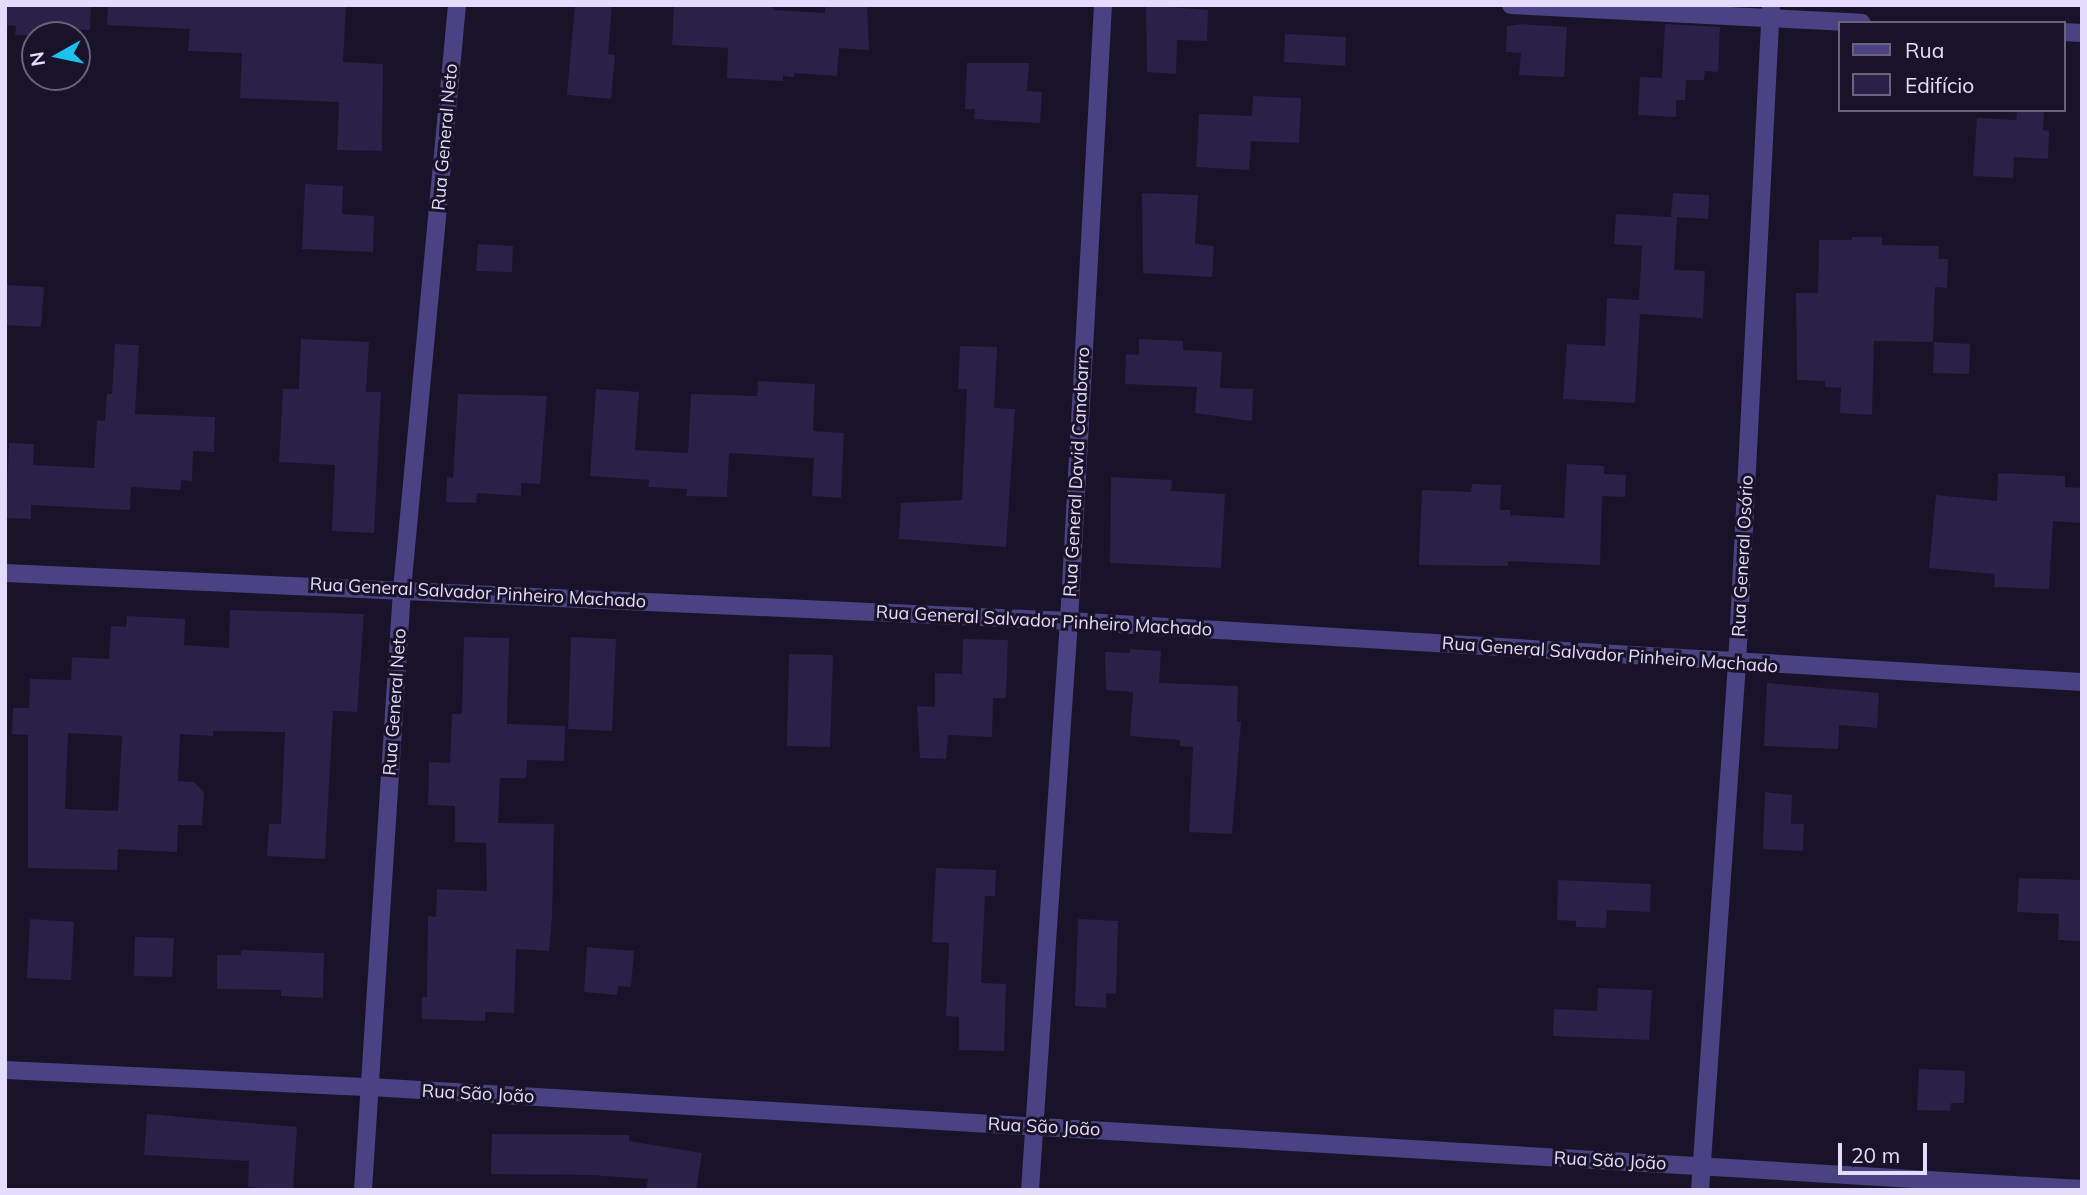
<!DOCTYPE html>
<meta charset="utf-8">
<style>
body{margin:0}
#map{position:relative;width:2087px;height:1195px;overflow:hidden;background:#181328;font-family:Mulish,sans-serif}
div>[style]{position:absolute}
.building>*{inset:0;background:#2b2047}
.minor>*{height:18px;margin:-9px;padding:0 9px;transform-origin:9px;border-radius:9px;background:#4a4282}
span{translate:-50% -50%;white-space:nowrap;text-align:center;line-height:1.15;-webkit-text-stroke:6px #181328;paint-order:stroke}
.street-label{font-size:18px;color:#e3dcfc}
.frame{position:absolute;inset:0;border:7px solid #e3dcfc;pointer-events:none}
.legend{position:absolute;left:1838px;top:21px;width:228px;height:91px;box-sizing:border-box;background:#181328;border:2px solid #69637d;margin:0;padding:9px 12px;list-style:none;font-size:21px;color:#e3dcfc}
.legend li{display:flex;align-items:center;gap:14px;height:35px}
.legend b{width:35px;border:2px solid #69637d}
.north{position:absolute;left:21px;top:21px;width:70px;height:70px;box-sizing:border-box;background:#181328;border:2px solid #69637d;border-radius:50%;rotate:261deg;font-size:19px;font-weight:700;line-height:28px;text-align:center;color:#e3dcfc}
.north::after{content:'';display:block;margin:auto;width:24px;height:32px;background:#1ac3ea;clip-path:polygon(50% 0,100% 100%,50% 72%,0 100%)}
.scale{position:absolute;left:1838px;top:1143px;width:89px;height:32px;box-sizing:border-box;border:4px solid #e3dcfc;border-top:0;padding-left:9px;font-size:21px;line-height:24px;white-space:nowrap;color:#e3dcfc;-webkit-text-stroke:5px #181328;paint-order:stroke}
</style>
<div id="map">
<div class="building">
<div style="clip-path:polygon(5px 5px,91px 5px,90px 30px,55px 28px,54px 35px,15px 35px,16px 26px,5px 25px)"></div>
<div style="clip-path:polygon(108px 5px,346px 5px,343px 62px,383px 64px,382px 151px,337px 150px,339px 102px,240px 98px,242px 53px,188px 51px,190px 29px,107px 25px)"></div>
<div style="clip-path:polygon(575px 5px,612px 5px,608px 54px,615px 55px,611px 99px,567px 95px)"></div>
<div style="clip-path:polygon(674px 5px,773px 5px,773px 10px,825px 13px,825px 5px,867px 5px,869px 50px,839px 48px,837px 76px,794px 73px,794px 77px,783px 76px,783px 81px,727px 78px,728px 48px,672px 45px)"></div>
<div style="clip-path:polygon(1146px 5px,1208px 10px,1207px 41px,1177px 40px,1176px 74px,1147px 72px)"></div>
<div style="clip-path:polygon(1522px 24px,1567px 27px,1564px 77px,1519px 75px,1521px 53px,1506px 52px,1507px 26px)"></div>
<div style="clip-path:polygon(1665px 24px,1720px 27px,1718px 72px,1705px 71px,1704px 80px,1686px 80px,1685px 100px,1676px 100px,1676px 117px,1638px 115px,1640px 77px,1662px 78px)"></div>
<div style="clip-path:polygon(1285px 34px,1346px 37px,1345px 66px,1284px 62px)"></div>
<div style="clip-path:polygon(967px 63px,1029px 63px,1027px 91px,1042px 92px,1040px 123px,974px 119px,975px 109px,965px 109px)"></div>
<div style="clip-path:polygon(1253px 96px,1301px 98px,1299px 143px,1251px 141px,1249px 170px,1196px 167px,1199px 114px,1252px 116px)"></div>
<div style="clip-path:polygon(2017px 110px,2044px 110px,2043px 130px,2049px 131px,2048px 159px,2014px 157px,2013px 178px,1973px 176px,1977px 118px,2016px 120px)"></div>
<div style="clip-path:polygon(305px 184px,343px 186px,342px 214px,374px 216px,373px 252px,302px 249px)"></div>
<div style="clip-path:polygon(1142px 193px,1198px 195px,1195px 244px,1214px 246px,1212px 277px,1143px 273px)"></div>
<div style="clip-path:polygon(1673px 193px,1709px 195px,1708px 219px,1677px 217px,1674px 270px,1705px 271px,1703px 318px,1640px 314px,1635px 403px,1563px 399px,1567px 344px,1605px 346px,1607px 298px,1639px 300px,1642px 246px,1614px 244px,1616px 214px,1671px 217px)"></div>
<div style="clip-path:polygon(1852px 237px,1882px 237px,1882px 245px,1939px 246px,1938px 259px,1948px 259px,1947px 288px,1935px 287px,1933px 342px,1874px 341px,1872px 415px,1840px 413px,1841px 388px,1825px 387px,1825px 381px,1797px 380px,1796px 293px,1818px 293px,1819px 240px,1852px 240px)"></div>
<div style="clip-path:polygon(478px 244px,513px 246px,512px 272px,476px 271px)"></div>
<div style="clip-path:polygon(5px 285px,44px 287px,41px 327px,5px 325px)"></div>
<div style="clip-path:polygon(301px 339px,369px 342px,366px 392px,381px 392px,374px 533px,332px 531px,335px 465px,279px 462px,283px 389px,299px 389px)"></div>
<div style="clip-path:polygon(1139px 339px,1183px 341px,1183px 350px,1222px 352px,1220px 388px,1253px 389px,1252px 421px,1195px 413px,1197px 387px,1125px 384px,1126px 354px,1139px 355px)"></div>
<div style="clip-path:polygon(1934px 342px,1970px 344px,1969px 374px,1933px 373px)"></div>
<div style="clip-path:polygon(115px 344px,139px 345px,135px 414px,215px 417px,214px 452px,193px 451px,192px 481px,181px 480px,180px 490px,131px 487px,130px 510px,31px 505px,31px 519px,6px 518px,9px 443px,34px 444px,33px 465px,94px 468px,97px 420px,105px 421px,107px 394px,112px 394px)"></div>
<div style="clip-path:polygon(960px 346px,997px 347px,994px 408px,1015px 409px,1006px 547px,899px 539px,901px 503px,962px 500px,967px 389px,958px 389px)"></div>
<div style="clip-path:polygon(758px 381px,815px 384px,813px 431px,844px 433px,841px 498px,812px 496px,814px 458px,729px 453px,727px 497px,686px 496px,687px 489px,648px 487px,649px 480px,590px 476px,596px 389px,639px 392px,635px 450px,688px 453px,691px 394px,757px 396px)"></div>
<div style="clip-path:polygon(458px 394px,547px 396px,540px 484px,521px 483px,521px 496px,477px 493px,476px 503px,446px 502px,447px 477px,453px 478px)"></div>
<div style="clip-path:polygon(1567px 464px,1604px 466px,1604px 474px,1626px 475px,1625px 497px,1602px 496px,1600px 565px,1508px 561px,1508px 566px,1419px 565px,1422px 490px,1471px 492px,1472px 484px,1501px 485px,1500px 510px,1511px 510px,1510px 515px,1564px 518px)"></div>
<div style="clip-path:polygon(1998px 473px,2065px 476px,2065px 487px,2082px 488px,2082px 523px,2053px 521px,2049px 589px,1994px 587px,1995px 574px,1929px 568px,1936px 495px,1997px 501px)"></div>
<div style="clip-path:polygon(1111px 477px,1172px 480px,1171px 491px,1225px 494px,1221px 568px,1110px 563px)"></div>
<div style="clip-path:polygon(evenodd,230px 610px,364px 614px,357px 712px,333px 711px,325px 859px,267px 856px,269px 824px,281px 824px,285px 732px,213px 731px,213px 736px,180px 734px,178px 781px,194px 782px,204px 793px,202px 825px,178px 825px,177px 852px,118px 849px,117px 870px,28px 868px,28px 735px,12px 734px,13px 708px,29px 708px,30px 679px,71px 680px,72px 657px,109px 659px,111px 626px,126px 627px,127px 616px,185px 619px,184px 645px,229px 648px,230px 610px,68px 733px,122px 736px,118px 811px,65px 809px,68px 733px)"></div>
<div style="clip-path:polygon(464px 637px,509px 638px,507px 724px,565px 726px,564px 761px,527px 760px,526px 778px,500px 778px,498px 823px,554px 824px,552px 917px,549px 951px,516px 949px,514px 1013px,485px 1012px,485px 1021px,422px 1019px,422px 997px,427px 997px,428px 916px,436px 917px,437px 889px,487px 891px,486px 843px,455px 842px,455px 806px,428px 805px,429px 762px,450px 763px,452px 714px,462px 714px)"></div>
<div style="clip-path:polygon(571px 637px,616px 639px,612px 731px,568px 729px)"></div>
<div style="clip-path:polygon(963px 639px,1008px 640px,1006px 698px,993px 698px,992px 737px,948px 735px,946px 759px,920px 758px,917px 706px,935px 707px,935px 673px,962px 674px)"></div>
<div style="clip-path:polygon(1130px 649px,1161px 651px,1159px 683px,1238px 686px,1237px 722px,1241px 722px,1232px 834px,1189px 832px,1193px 747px,1180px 746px,1180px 740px,1130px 736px,1133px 692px,1106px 690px,1105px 652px,1130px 653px)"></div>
<div style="clip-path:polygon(789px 654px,833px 655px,830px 747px,787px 746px)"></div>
<div style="clip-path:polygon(1767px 683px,1879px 693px,1877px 728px,1839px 725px,1838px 749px,1764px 746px)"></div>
<div style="clip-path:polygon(1765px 792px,1792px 795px,1791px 824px,1804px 824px,1803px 851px,1763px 849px)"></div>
<div style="clip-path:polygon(936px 868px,996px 870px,995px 896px,985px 896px,981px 983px,1006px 984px,1004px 1051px,959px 1050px,959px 1017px,946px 1016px,949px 943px,932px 942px)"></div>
<div style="clip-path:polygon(2019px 878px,2082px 880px,2082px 941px,2058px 940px,2059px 914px,2017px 912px)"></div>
<div style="clip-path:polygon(1558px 880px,1651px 884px,1650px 912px,1607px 910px,1606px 928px,1576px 927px,1576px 921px,1557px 920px)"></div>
<div style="clip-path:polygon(30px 919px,74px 922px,71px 980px,27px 978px)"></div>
<div style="clip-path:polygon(1078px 919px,1118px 921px,1116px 994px,1106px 993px,1106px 1008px,1075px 1006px)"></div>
<div style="clip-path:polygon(135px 937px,174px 938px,172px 977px,134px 976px)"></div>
<div style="clip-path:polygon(587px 947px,634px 951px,631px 987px,618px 986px,617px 995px,584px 992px)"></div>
<div style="clip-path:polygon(241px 950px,324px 953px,323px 998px,281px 996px,281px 990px,217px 989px,217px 955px,241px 955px)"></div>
<div style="clip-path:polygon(1598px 988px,1652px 990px,1649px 1040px,1553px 1036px,1554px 1009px,1597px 1011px)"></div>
<div style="clip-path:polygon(1919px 1069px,1965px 1071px,1964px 1103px,1951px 1103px,1950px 1111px,1917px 1110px)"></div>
<div style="clip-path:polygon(147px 1114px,297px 1127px,293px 1190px,248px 1187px,249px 1161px,144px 1155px)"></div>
<div style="clip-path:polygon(492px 1134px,629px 1135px,629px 1141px,702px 1153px,696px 1190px,646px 1190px,648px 1179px,591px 1175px,491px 1174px)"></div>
</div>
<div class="minor">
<div style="left:1511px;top:5px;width:351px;rotate:2.9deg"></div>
<div style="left:2064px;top:32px;width:18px;rotate:3deg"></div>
<div style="left:5px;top:573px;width:1065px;rotate:2.58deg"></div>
<div style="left:1069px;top:621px;width:1015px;rotate:3.45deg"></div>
<div style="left:5px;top:1070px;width:365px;rotate:2.7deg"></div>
<div style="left:370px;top:1087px;width:1715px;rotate:3.41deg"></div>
<div style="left:363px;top:1190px;width:601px;rotate:-86.28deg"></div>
<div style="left:402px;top:590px;width:588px;rotate:-84.63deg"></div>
<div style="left:1030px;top:1190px;width:570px;rotate:-86.08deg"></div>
<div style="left:1069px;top:621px;width:617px;rotate:-86.84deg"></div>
<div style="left:1700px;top:1190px;width:527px;rotate:-85.98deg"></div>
<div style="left:1737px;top:664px;width:660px;rotate:-87.05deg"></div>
</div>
<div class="street-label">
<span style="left:445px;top:137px;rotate:-85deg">Rua General Neto</span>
<span style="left:1077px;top:472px;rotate:-87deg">Rua General David Canabarro</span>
<span style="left:1743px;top:556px;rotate:-87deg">Rua General Osório</span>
<span style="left:478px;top:593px;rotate:3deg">Rua General Salvador Pinheiro Machado</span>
<span style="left:1044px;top:621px;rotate:3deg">Rua General Salvador Pinheiro Machado</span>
<span style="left:1610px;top:655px;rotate:4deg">Rua General Salvador Pinheiro Machado</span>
<span style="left:395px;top:702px;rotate:-86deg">Rua General Neto</span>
<span style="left:478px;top:1094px;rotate:3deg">Rua São João</span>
<span style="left:1044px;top:1127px;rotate:3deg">Rua São João</span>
<span style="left:1610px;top:1161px;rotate:3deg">Rua São João</span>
</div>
<div class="frame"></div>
<ul class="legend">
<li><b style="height:9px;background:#4a4282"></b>Rua</li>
<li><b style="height:19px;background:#2b2047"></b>Edifício</li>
</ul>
<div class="north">N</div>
<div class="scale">20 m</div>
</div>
